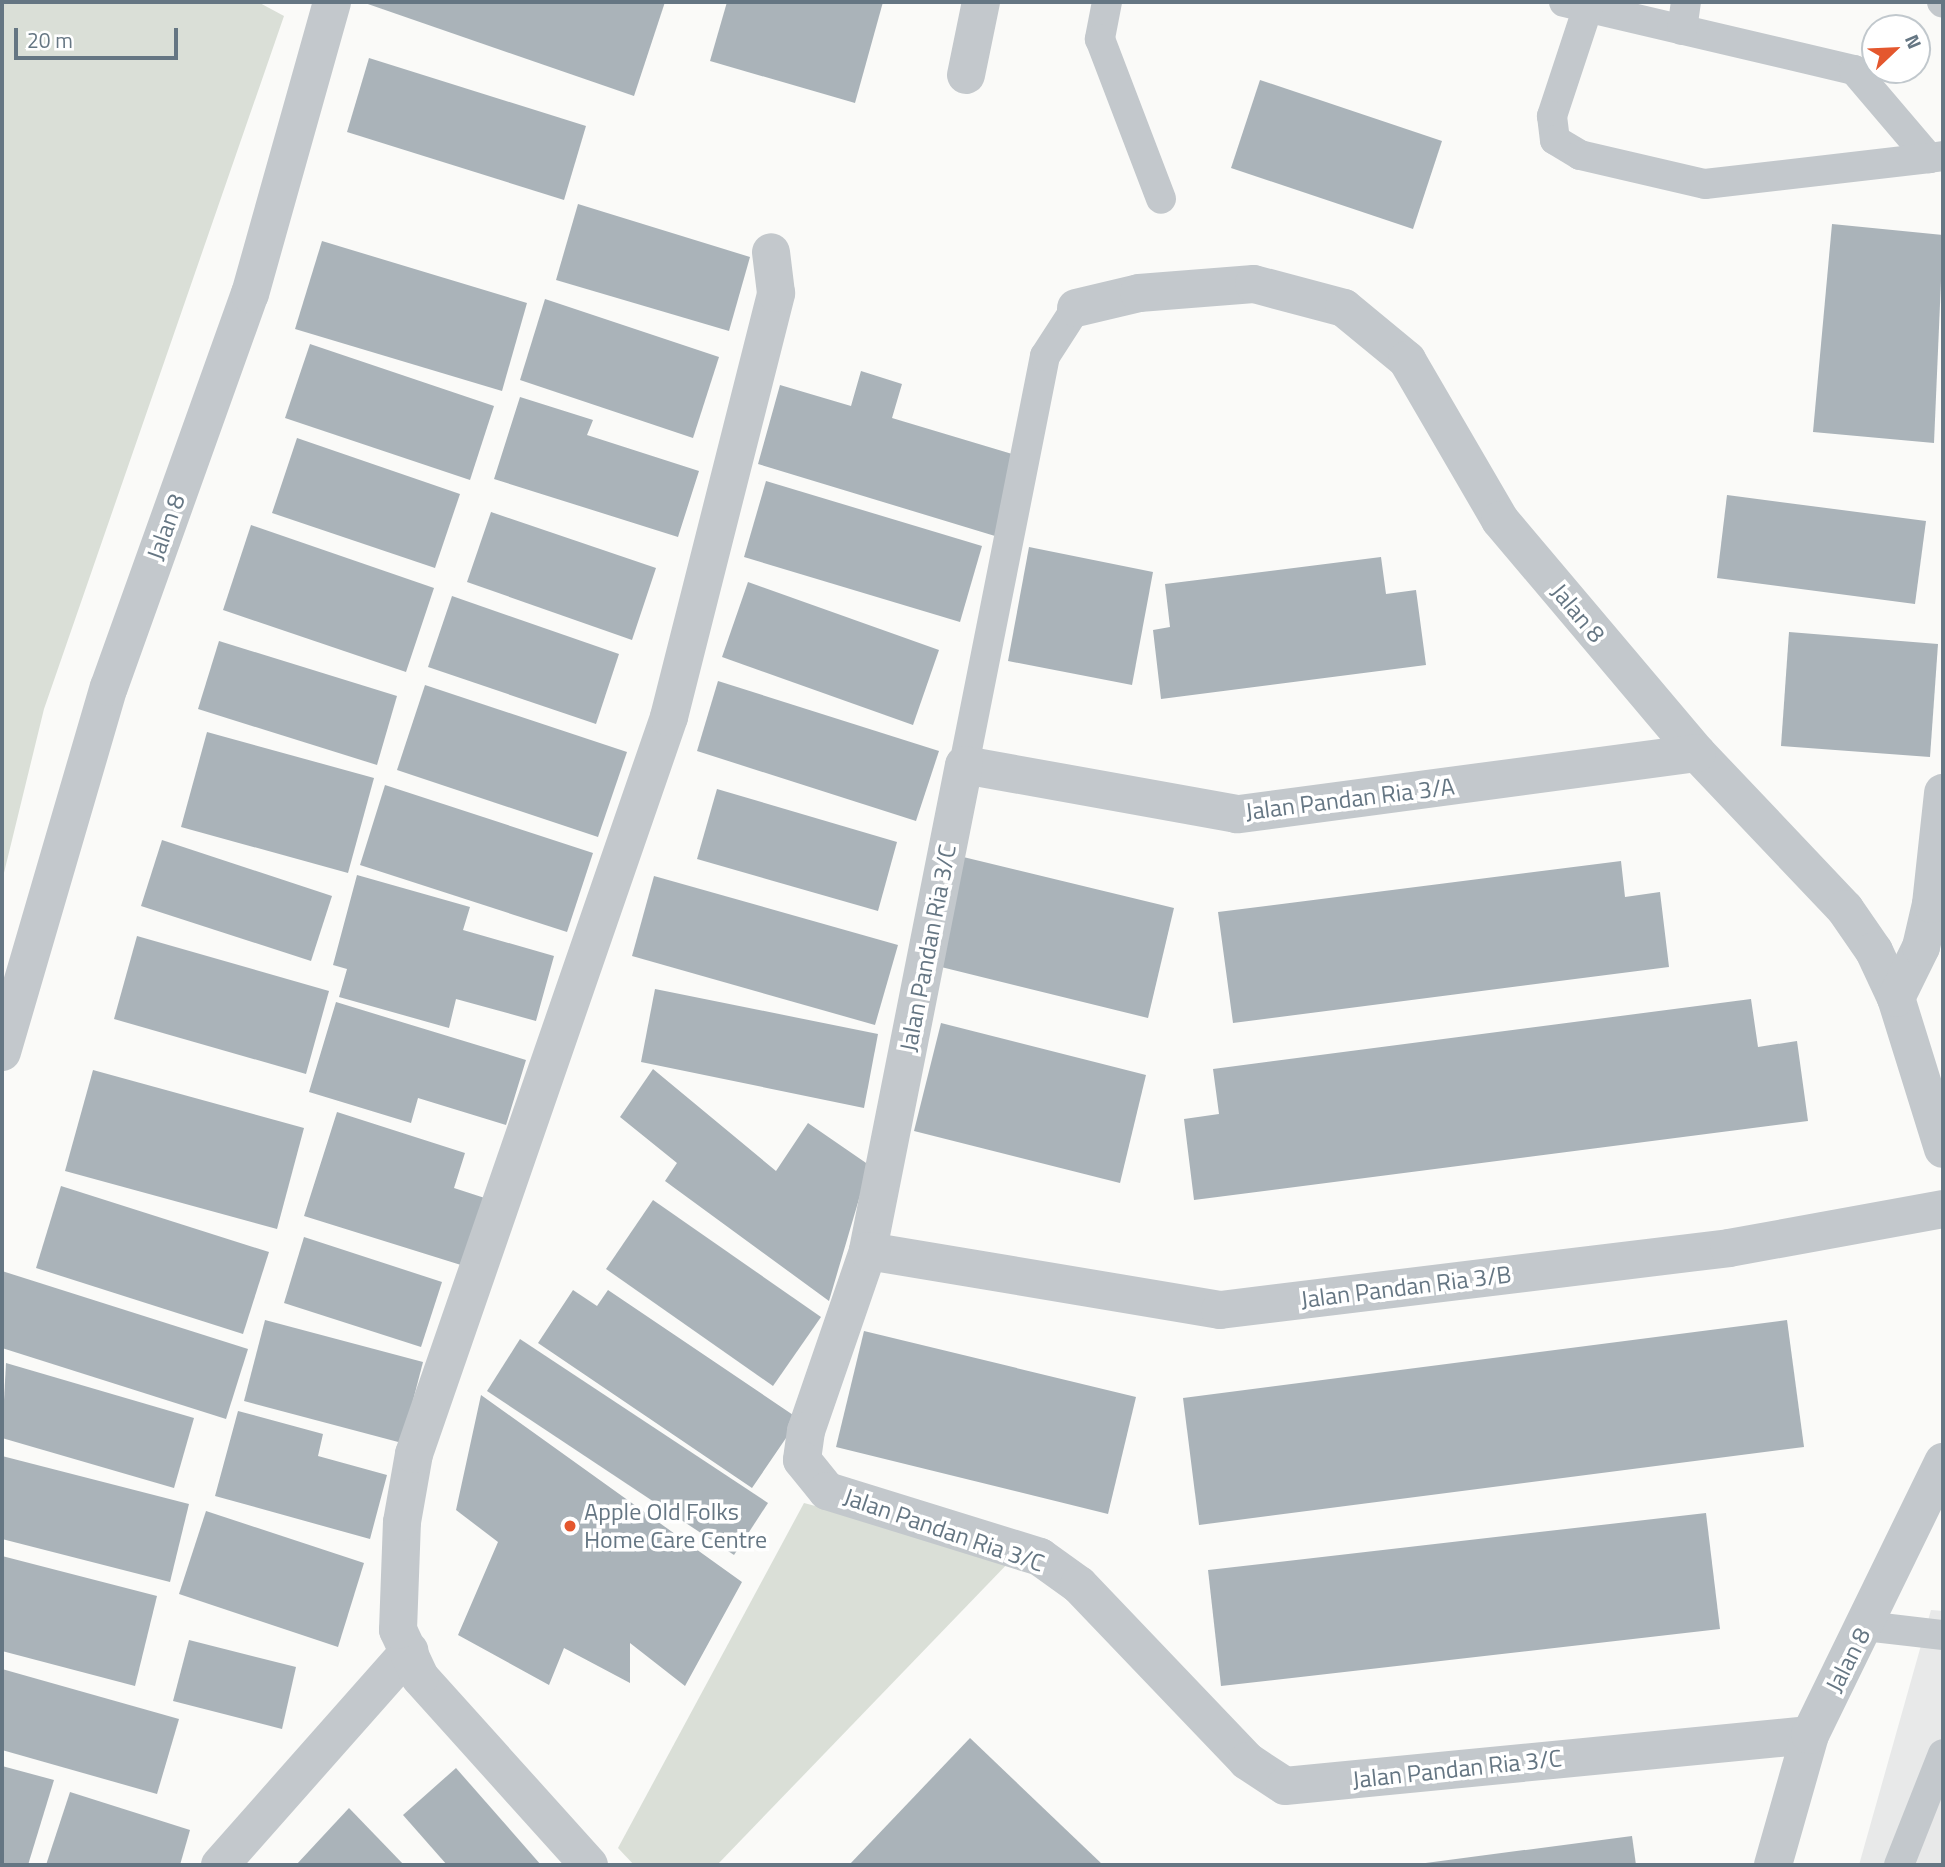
<!DOCTYPE html>
<style>
body{margin:0}
#map{position:relative;width:1945px;height:1867px;overflow:hidden;background:#fafaf8;font-family:"Titillium Web",sans-serif}
div>[style]{position:absolute}
.built>*{inset:0;background:#e8e9e9}
.green>*{inset:0;background:#dadfd7}
.building>*{inset:0;background:#aab3b9}
.lane>*{height:30px;margin:-15px;padding:0 15px;transform-origin:15px;border-radius:15px;background:#c3c8cc}
.street>*{height:38px;margin:-19px;padding:0 19px;transform-origin:19px;border-radius:19px;background:#c3c8cc}
.dots>*{width:19px;height:19px;translate:-50% -50%;box-sizing:border-box;border:4px solid #fff;border-radius:50%}
span{translate:-50% -50%;white-space:nowrap;text-align:center;line-height:1.15;-webkit-text-stroke:7px #fff;paint-order:stroke}
.street-label{font-size:24px;color:#657683}
.poi-label{font-size:24px;color:#657683}
.left{translate:0 -50%;text-align:left}
.frame{position:absolute;inset:0;border:4px solid #657683;pointer-events:none}
.north{position:absolute;left:1861px;top:14px;width:70px;height:70px;box-sizing:border-box;background:#fff;border:2px solid #c1c8cd;border-radius:50%;rotate:67deg;font-size:19px;font-weight:700;line-height:28px;text-align:center;color:#657683}
.north::after{content:'';display:block;margin:auto;width:24px;height:32px;background:#e4572e;clip-path:polygon(50% 0,100% 100%,50% 72%,0 100%)}
.scale{position:absolute;left:14px;top:28px;width:164px;height:32px;box-sizing:border-box;border:4px solid #657683;border-top:0;padding-left:9px;font-size:21px;line-height:24px;white-space:nowrap;color:#657683;-webkit-text-stroke:5px #fff;paint-order:stroke}
</style>
<div id="map">
<div class="built">
<div style="clip-path:polygon(1931px 1610px,1943px 1611px,1943px 1865px,1859px 1865px)"></div>
</div>
<div class="green">
<div style="clip-path:polygon(2px 2px,258px 2px,284px 16px,44px 709px,2px 881px)"></div>
<div style="clip-path:polygon(804px 1503px,1013px 1558px,717px 1865px,634px 1865px,618px 1848px)"></div>
</div>
<div class="building">
<div style="clip-path:polygon(362px 2px,665px 2px,634px 96px)"></div>
<div style="clip-path:polygon(727px 2px,883px 2px,855px 103px,710px 61px)"></div>
<div style="clip-path:polygon(369px 58px,586px 126px,564px 200px,347px 132px)"></div>
<div style="clip-path:polygon(1260px 80px,1442px 141px,1413px 229px,1231px 168px)"></div>
<div style="clip-path:polygon(578px 204px,750px 257px,729px 331px,556px 280px)"></div>
<div style="clip-path:polygon(1832px 224px,1943px 235px,1934px 443px,1813px 432px)"></div>
<div style="clip-path:polygon(322px 241px,527px 303px,502px 391px,295px 329px)"></div>
<div style="clip-path:polygon(545px 299px,719px 357px,693px 438px,520px 380px)"></div>
<div style="clip-path:polygon(310px 344px,494px 406px,470px 480px,285px 418px)"></div>
<div style="clip-path:polygon(861px 371px,902px 384px,892px 418px,1019px 456px,995px 536px,758px 464px,780px 385px,851px 406px)"></div>
<div style="clip-path:polygon(520px 397px,593px 420px,587px 435px,699px 471px,678px 537px,494px 479px)"></div>
<div style="clip-path:polygon(297px 438px,460px 494px,435px 568px,272px 513px)"></div>
<div style="clip-path:polygon(766px 481px,982px 546px,960px 622px,744px 557px)"></div>
<div style="clip-path:polygon(1727px 495px,1926px 521px,1915px 604px,1717px 578px)"></div>
<div style="clip-path:polygon(491px 512px,656px 568px,632px 640px,467px 582px)"></div>
<div style="clip-path:polygon(251px 525px,434px 588px,406px 672px,223px 610px)"></div>
<div style="clip-path:polygon(1029px 547px,1153px 572px,1132px 685px,1008px 661px)"></div>
<div style="clip-path:polygon(1381px 557px,1386px 594px,1416px 590px,1426px 665px,1161px 699px,1153px 630px,1170px 627px,1165px 584px)"></div>
<div style="clip-path:polygon(748px 582px,939px 650px,913px 725px,722px 657px)"></div>
<div style="clip-path:polygon(452px 596px,619px 654px,596px 724px,428px 667px)"></div>
<div style="clip-path:polygon(1789px 632px,1938px 644px,1930px 757px,1781px 746px)"></div>
<div style="clip-path:polygon(219px 641px,397px 696px,377px 765px,198px 709px)"></div>
<div style="clip-path:polygon(718px 681px,939px 751px,916px 821px,697px 751px)"></div>
<div style="clip-path:polygon(425px 685px,627px 752px,598px 837px,397px 770px)"></div>
<div style="clip-path:polygon(207px 732px,374px 778px,348px 873px,181px 827px)"></div>
<div style="clip-path:polygon(385px 785px,593px 853px,567px 932px,360px 865px)"></div>
<div style="clip-path:polygon(717px 789px,897px 842px,878px 911px,697px 859px)"></div>
<div style="clip-path:polygon(162px 840px,332px 896px,311px 961px,141px 906px)"></div>
<div style="clip-path:polygon(955px 855px,1174px 908px,1148px 1018px,929px 964px)"></div>
<div style="clip-path:polygon(1621px 861px,1625px 897px,1660px 892px,1669px 967px,1233px 1023px,1218px 912px)"></div>
<div style="clip-path:polygon(357px 875px,470px 907px,463px 930px,554px 956px,536px 1021px,456px 999px,449px 1028px,339px 997px,347px 969px,333px 965px)"></div>
<div style="clip-path:polygon(654px 876px,898px 945px,875px 1025px,632px 956px)"></div>
<div style="clip-path:polygon(137px 936px,329px 991px,306px 1074px,114px 1019px)"></div>
<div style="clip-path:polygon(655px 989px,878px 1034px,864px 1108px,641px 1062px)"></div>
<div style="clip-path:polygon(1751px 999px,1758px 1047px,1797px 1041px,1808px 1121px,1194px 1200px,1184px 1119px,1219px 1114px,1213px 1069px)"></div>
<div style="clip-path:polygon(336px 1002px,526px 1060px,506px 1125px,418px 1098px,411px 1123px,309px 1092px)"></div>
<div style="clip-path:polygon(941px 1023px,1146px 1075px,1120px 1183px,914px 1131px)"></div>
<div style="clip-path:polygon(653px 1069px,776px 1171px,808px 1123px,869px 1165px,829px 1301px,665px 1181px,677px 1163px,620px 1117px)"></div>
<div style="clip-path:polygon(93px 1070px,304px 1128px,277px 1229px,65px 1171px)"></div>
<div style="clip-path:polygon(337px 1112px,465px 1153px,454px 1188px,497px 1202px,477px 1270px,304px 1216px)"></div>
<div style="clip-path:polygon(61px 1186px,269px 1252px,243px 1334px,36px 1268px)"></div>
<div style="clip-path:polygon(653px 1200px,821px 1317px,773px 1386px,606px 1269px)"></div>
<div style="clip-path:polygon(304px 1237px,442px 1282px,421px 1347px,284px 1303px)"></div>
<div style="clip-path:polygon(2px 1271px,248px 1349px,226px 1419px,2px 1348px)"></div>
<div style="clip-path:polygon(573px 1290px,597px 1306px,608px 1290px,799px 1419px,752px 1488px,538px 1343px)"></div>
<div style="clip-path:polygon(265px 1320px,423px 1362px,402px 1443px,244px 1401px)"></div>
<div style="clip-path:polygon(1787px 1320px,1804px 1447px,1199px 1525px,1183px 1398px)"></div>
<div style="clip-path:polygon(864px 1331px,1136px 1397px,1108px 1514px,836px 1447px)"></div>
<div style="clip-path:polygon(520px 1339px,768px 1503px,734px 1555px,487px 1391px)"></div>
<div style="clip-path:polygon(6px 1363px,194px 1418px,174px 1488px,2px 1438px)"></div>
<div style="clip-path:polygon(481px 1395px,742px 1582px,685px 1686px,630px 1643px,630px 1683px,564px 1648px,549px 1685px,458px 1635px,498px 1542px,456px 1510px)"></div>
<div style="clip-path:polygon(238px 1411px,323px 1434px,318px 1456px,387px 1475px,370px 1539px,215px 1496px)"></div>
<div style="clip-path:polygon(2px 1456px,189px 1504px,170px 1582px,2px 1539px)"></div>
<div style="clip-path:polygon(206px 1511px,364px 1563px,338px 1647px,179px 1594px)"></div>
<div style="clip-path:polygon(1706px 1513px,1720px 1629px,1221px 1686px,1208px 1570px)"></div>
<div style="clip-path:polygon(2px 1556px,157px 1596px,135px 1686px,2px 1651px)"></div>
<div style="clip-path:polygon(189px 1640px,296px 1667px,282px 1729px,173px 1701px)"></div>
<div style="clip-path:polygon(2px 1669px,179px 1719px,157px 1794px,2px 1750px)"></div>
<div style="clip-path:polygon(970px 1738px,1103px 1865px,849px 1865px)"></div>
<div style="clip-path:polygon(2px 1766px,54px 1780px,28px 1865px,2px 1865px)"></div>
<div style="clip-path:polygon(456px 1768px,541px 1865px,447px 1865px,403px 1815px)"></div>
<div style="clip-path:polygon(70px 1792px,190px 1830px,180px 1865px,46px 1865px)"></div>
<div style="clip-path:polygon(349px 1808px,404px 1865px,296px 1865px)"></div>
<div style="clip-path:polygon(1632px 1836px,1636px 1865px,1418px 1865px,1418px 1864px)"></div>
</div>
<div class="lane">
<div style="left:1107px;top:2px;width:38px;rotate:101deg"></div>
<div style="left:1100px;top:39px;width:171px;rotate:69.1deg"></div>
<div style="left:1564px;top:2px;width:298px;rotate:13.2deg"></div>
<div style="left:1854px;top:70px;width:116px;rotate:49.6deg"></div>
<div style="left:1929px;top:158px;width:14px;rotate:-8deg"></div>
<div style="left:1942px;top:2px;width:1px;rotate:45deg"></div>
<div style="left:1588px;top:7px;width:115px;rotate:108.3deg"></div>
<div style="left:1552px;top:116px;width:24px;rotate:83deg"></div>
<div style="left:1555px;top:140px;width:29px;rotate:31deg"></div>
<div style="left:1580px;top:155px;width:128px;rotate:13.1deg"></div>
<div style="left:1705px;top:184px;width:226px;rotate:-6.6deg"></div>
<div style="left:1682px;top:30px;width:28px;rotate:-82deg"></div>
<div style="left:964px;top:765px;width:417px;rotate:-78.8deg"></div>
<div style="left:1045px;top:356px;width:57px;rotate:-57.1deg"></div>
<div style="left:1865px;top:1626px;width:79px;rotate:6.6deg"></div>
<div style="left:1899px;top:1865px;width:119px;rotate:-68.4deg"></div>
</div>
<div class="street">
<div style="left:966px;top:75px;width:75px;rotate:-78.4deg"></div>
<div style="left:1076px;top:308px;width:65px;rotate:-13.4deg"></div>
<div style="left:1139px;top:293px;width:115px;rotate:-4.5deg"></div>
<div style="left:1254px;top:284px;width:93px;rotate:14.9deg"></div>
<div style="left:1344px;top:308px;width:82px;rotate:39.5deg"></div>
<div style="left:1407px;top:360px;width:185px;rotate:59.8deg"></div>
<div style="left:1500px;top:520px;width:305px;rotate:49.8deg"></div>
<div style="left:1697px;top:753px;width:215px;rotate:46.5deg"></div>
<div style="left:1845px;top:909px;width:51px;rotate:55.4deg"></div>
<div style="left:1874px;top:951px;width:52px;rotate:64.9deg"></div>
<div style="left:1896px;top:998px;width:158px;rotate:72.7deg"></div>
<div style="left:1697px;top:753px;width:464px;rotate:172.4deg"></div>
<div style="left:1237px;top:814px;width:277px;rotate:-169.8deg"></div>
<div style="left:964px;top:765px;width:495px;rotate:101.2deg"></div>
<div style="left:868px;top:1251px;width:190px;rotate:109deg"></div>
<div style="left:806px;top:1431px;width:29px;rotate:98deg"></div>
<div style="left:802px;top:1460px;width:40px;rotate:51deg"></div>
<div style="left:827px;top:1491px;width:223px;rotate:17.2deg"></div>
<div style="left:1040px;top:1557px;width:48px;rotate:35.7deg"></div>
<div style="left:1079px;top:1585px;width:243px;rotate:46.3deg"></div>
<div style="left:1247px;top:1761px;width:45px;rotate:33.3deg"></div>
<div style="left:1285px;top:1786px;width:527px;rotate:-5.55deg"></div>
<div style="left:1896px;top:998px;width:57px;rotate:-63.9deg"></div>
<div style="left:1921px;top:947px;width:44px;rotate:-76.9deg"></div>
<div style="left:1931px;top:904px;width:112px;rotate:-83.8deg"></div>
<div style="left:2px;top:1052px;width:380px;rotate:-73.7deg"></div>
<div style="left:109px;top:687px;width:418px;rotate:-70.3deg"></div>
<div style="left:250px;top:294px;width:303px;rotate:-74.3deg"></div>
<div style="left:868px;top:1251px;width:357px;rotate:9.5deg"></div>
<div style="left:1220px;top:1310px;width:513px;rotate:-6.94deg"></div>
<div style="left:1729px;top:1248px;width:218px;rotate:-10.3deg"></div>
<div style="left:220px;top:1865px;width:286px;rotate:-48.5deg"></div>
<div style="left:589px;top:1865px;width:253px;rotate:-132deg"></div>
<div style="left:420px;top:1677px;width:52px;rotate:-115.1deg"></div>
<div style="left:398px;top:1630px;width:108px;rotate:-87.9deg"></div>
<div style="left:402px;top:1522px;width:69px;rotate:-80deg"></div>
<div style="left:414px;top:1454px;width:780px;rotate:-70.91deg"></div>
<div style="left:669px;top:717px;width:437px;rotate:-75.8deg"></div>
<div style="left:776px;top:293px;width:41px;rotate:-97deg"></div>
<div style="left:1773px;top:1865px;width:135px;rotate:-74.1deg"></div>
<div style="left:1810px;top:1735px;width:304px;rotate:-64deg"></div>
</div>
<div class="dots">
<div style="left:570px;top:1526px;background:#e4572e"></div>
</div>
<div class="street-label">
<span style="left:166px;top:527px;rotate:-70deg">Jalan 8</span>
<span style="left:1578px;top:613px;rotate:50deg">Jalan 8</span>
<span style="left:1350px;top:799px;rotate:-7deg">Jalan Pandan Ria 3/A</span>
<span style="left:928px;top:948px;rotate:-79deg">Jalan Pandan Ria 3/C</span>
<span style="left:1406px;top:1287px;rotate:-7deg">Jalan Pandan Ria 3/B</span>
<span style="left:944px;top:1530px;rotate:19deg">Jalan Pandan Ria 3/C</span>
<span style="left:1848px;top:1660px;rotate:-63deg">Jalan 8</span>
<span style="left:1457px;top:1769px;rotate:-6deg">Jalan Pandan Ria 3/C</span>
</div>
<div class="poi-label">
<span class="left" style="left:584px;top:1526px">Apple Old Folks<br>Home Care Centre</span>
</div>
<div class="frame"></div>
<div class="north">N</div>
<div class="scale">20 m</div>
</div>
